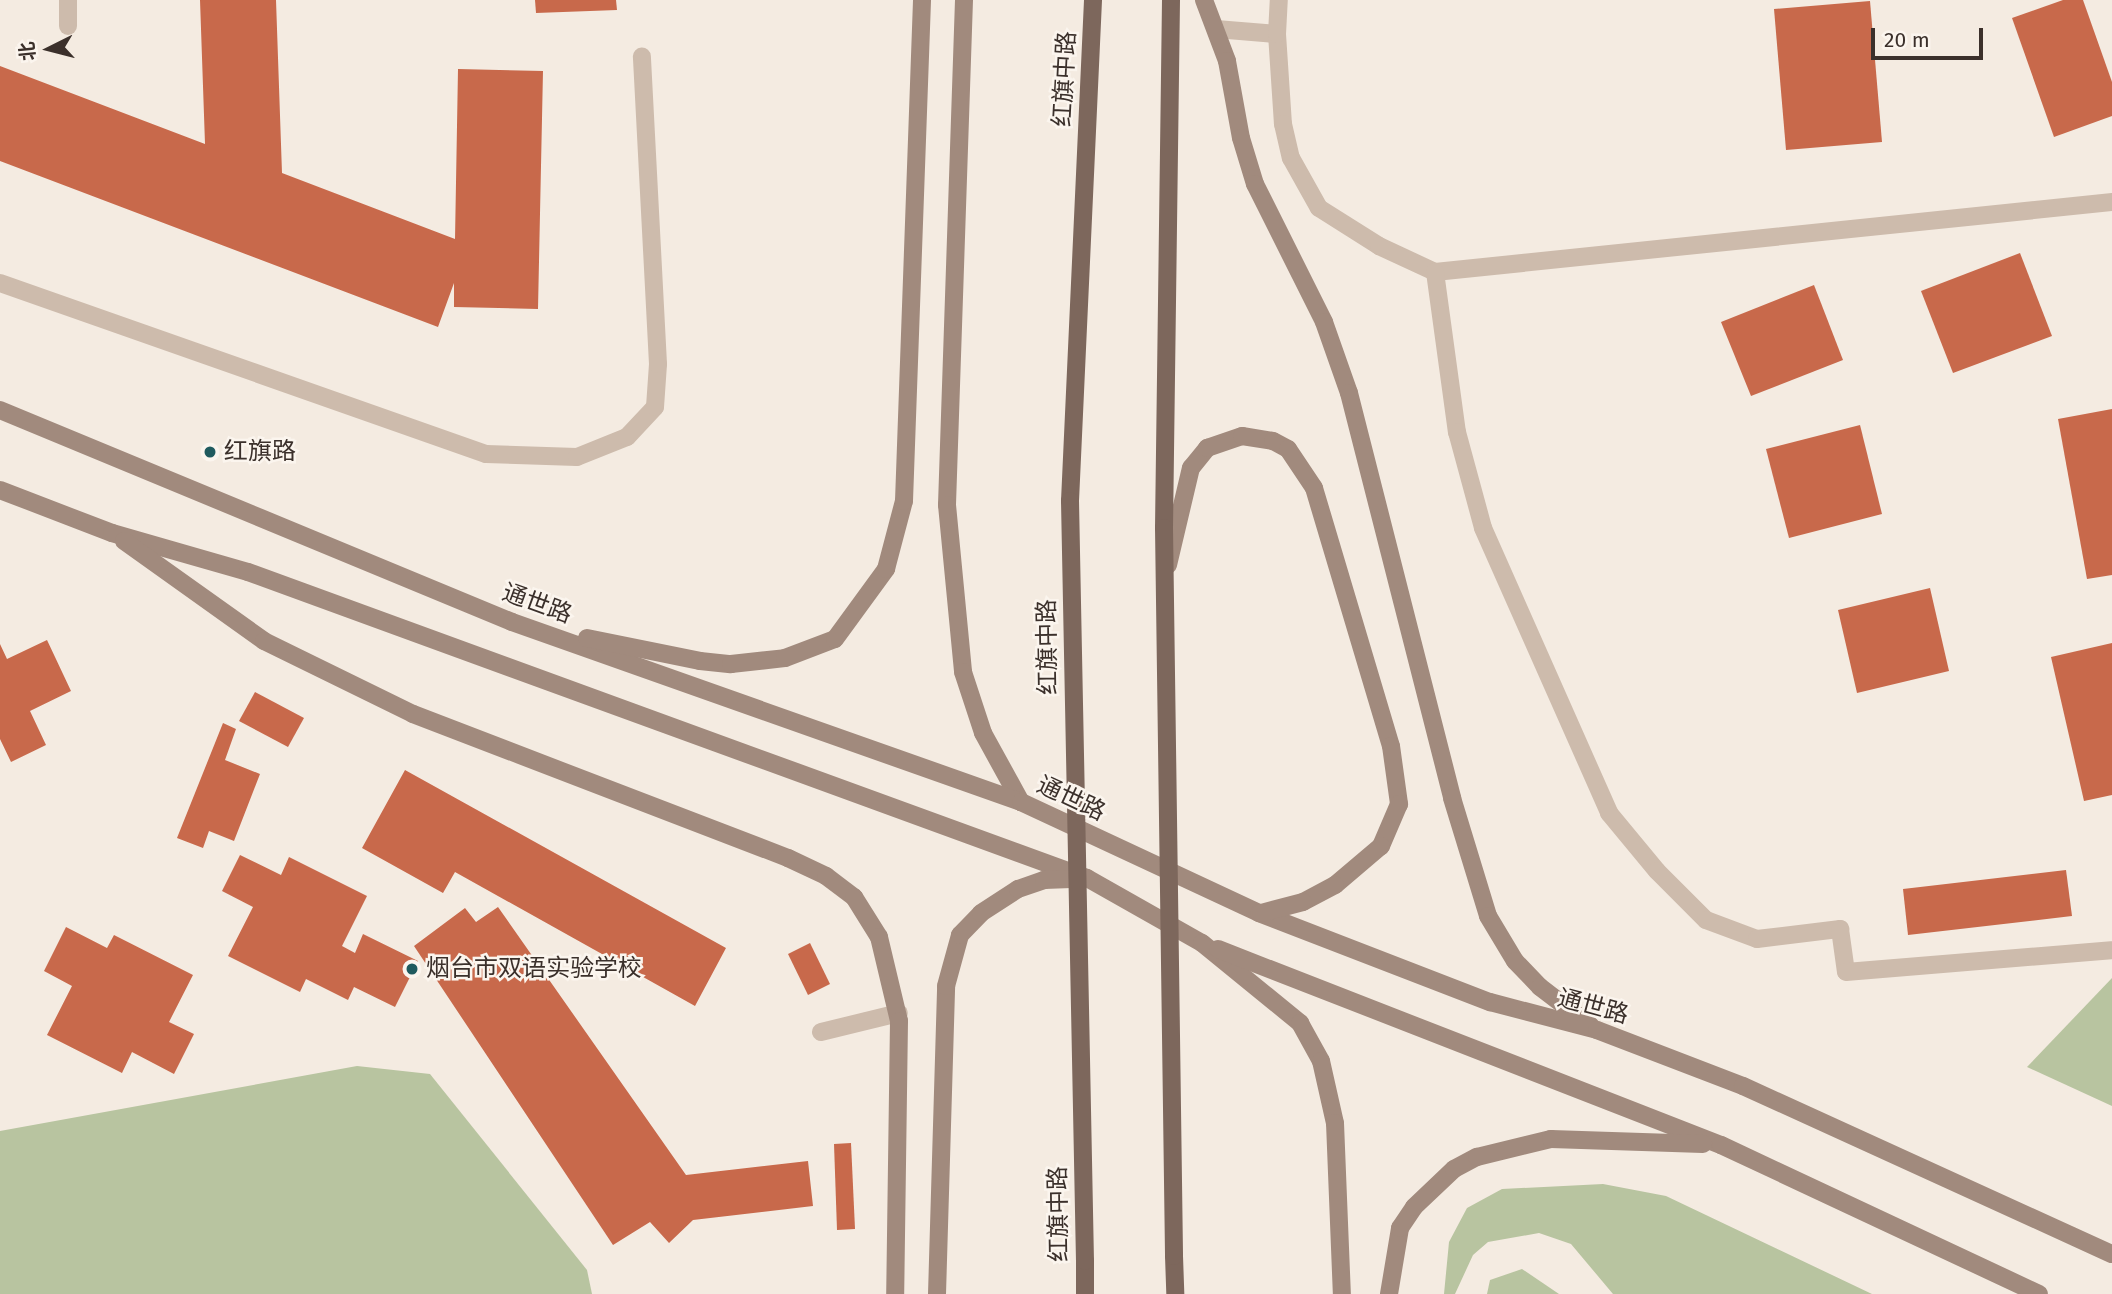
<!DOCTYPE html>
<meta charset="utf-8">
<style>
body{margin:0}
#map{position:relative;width:2112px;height:1294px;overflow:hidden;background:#f4ebe1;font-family:"Fira Sans","Noto Sans SC",sans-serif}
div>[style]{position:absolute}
.green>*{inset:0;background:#b8c4a0}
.building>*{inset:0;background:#c8694b}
.lane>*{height:18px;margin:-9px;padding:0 9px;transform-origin:9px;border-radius:9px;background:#cdbbac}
.street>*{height:18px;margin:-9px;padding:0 9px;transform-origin:9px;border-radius:9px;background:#cdbbac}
.secondary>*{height:18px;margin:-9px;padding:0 9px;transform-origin:9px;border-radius:9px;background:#a18a7d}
.primary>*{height:18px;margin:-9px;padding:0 9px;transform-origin:9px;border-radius:9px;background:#7d675c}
.primary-bridge>*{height:18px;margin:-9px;padding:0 9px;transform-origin:9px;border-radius:9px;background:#7d675c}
.dots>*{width:19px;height:19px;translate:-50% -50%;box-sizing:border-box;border:4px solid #fbf5ee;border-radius:50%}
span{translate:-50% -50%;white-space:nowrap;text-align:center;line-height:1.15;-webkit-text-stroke:5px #fbf5ee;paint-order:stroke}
.street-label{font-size:24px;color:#3b302b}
.poi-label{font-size:24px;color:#3b302b}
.left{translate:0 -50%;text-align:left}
.north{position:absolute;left:14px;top:14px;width:70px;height:70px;-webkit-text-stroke:5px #fbf5ee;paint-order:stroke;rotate:264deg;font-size:19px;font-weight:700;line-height:28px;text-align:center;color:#3b302b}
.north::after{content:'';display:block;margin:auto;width:24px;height:32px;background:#3b302b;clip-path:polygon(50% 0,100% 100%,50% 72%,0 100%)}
.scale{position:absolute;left:1871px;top:28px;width:112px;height:32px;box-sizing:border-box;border:4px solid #3b302b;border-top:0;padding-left:9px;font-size:21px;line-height:24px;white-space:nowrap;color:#3b302b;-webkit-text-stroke:5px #fbf5ee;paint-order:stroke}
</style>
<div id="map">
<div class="green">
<div style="clip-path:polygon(2112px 978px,2112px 1106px,2027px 1067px)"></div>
<div style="clip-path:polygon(357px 1066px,430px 1074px,587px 1270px,592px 1294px,0 1294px,0 1131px)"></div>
<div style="clip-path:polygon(1603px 1184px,1666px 1196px,1872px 1294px,1613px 1294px,1571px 1244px,1539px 1233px,1488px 1242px,1473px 1255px,1455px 1294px,1444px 1294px,1449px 1242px,1467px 1208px,1502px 1189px)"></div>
<div style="clip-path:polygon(1522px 1269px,1559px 1294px,1487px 1294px,1490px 1280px)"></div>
</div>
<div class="building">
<div style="clip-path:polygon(200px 0,276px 0,282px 173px,455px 239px,458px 69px,543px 71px,538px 309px,454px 307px,454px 283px,438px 327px,0 161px,0 66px,205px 144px)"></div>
<div style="clip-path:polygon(535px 0,616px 0,617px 10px,536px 13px)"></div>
<div style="clip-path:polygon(2063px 0,2083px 0,2112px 82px,2112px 116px,2054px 137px,2012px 18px)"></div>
<div style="clip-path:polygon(1870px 1px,1882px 142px,1786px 150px,1774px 9px)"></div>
<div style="clip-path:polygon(2020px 253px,2052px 336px,1953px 373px,1921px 291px)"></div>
<div style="clip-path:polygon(1814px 285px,1843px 360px,1751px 396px,1721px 322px)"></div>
<div style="clip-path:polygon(2112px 409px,2112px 575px,2087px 579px,2058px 419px)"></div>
<div style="clip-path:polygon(1860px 425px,1882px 514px,1789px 538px,1766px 449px)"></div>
<div style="clip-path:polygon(1930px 588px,1949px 671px,1857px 693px,1838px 610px)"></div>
<div style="clip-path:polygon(47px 640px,71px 691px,30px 711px,46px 745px,11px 762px,0 739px,0 644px,7px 659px)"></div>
<div style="clip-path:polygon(2112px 643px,2112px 795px,2084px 801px,2051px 657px)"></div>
<div style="clip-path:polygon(255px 692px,304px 718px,288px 747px,239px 721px)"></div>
<div style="clip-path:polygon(223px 723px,236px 729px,225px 760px,260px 774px,234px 841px,209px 831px,203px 848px,177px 838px)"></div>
<div style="clip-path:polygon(405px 770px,726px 948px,695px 1006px,455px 872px,443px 893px,362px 848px)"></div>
<div style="clip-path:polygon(240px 855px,281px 875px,289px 857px,367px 896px,342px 946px,355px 953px,363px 934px,418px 961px,395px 1007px,354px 987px,348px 1000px,306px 979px,300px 992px,228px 956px,253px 907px,222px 891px)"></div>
<div style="clip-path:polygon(2066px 870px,2072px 916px,1908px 935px,1903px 889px)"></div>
<div style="clip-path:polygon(498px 907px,686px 1175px,808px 1161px,813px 1206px,693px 1220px,669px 1243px,650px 1222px,613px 1245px,414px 946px,465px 908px,476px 922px)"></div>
<div style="clip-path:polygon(66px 927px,107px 948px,114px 935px,193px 975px,169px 1022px,194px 1034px,174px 1074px,132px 1052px,122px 1073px,47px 1035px,72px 986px,44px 971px)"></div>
<div style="clip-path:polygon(810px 943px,830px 984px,808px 995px,788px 954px)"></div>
<div style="clip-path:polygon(851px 1143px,855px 1229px,837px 1230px,834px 1144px)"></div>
</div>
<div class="lane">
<div style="left:821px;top:1032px;width:80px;rotate:-13.7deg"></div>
</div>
<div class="street">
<div style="left:68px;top:0;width:26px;rotate:90deg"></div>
<div style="left:1216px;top:29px;width:61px;rotate:4.7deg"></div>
<div style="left:1277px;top:34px;width:90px;rotate:86.2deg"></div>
<div style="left:1283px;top:124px;width:35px;rotate:77deg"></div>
<div style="left:1291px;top:158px;width:57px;rotate:60.8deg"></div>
<div style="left:1319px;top:208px;width:71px;rotate:32.3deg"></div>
<div style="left:1379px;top:246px;width:62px;rotate:24.9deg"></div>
<div style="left:1435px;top:272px;width:681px;rotate:-5.9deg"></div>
<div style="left:1277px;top:34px;width:34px;rotate:-87deg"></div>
<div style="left:1435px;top:272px;width:162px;rotate:82.2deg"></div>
<div style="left:1457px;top:432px;width:99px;rotate:74.8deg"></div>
<div style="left:1483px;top:528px;width:312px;rotate:66.1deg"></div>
<div style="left:1609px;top:813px;width:75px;rotate:50.4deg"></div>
<div style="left:1657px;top:871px;width:69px;rotate:45deg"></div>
<div style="left:1706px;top:920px;width:54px;rotate:20.4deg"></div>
<div style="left:1757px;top:939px;width:84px;rotate:-6.9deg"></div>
<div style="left:1840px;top:929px;width:43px;rotate:82.1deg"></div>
<div style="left:1846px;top:972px;width:266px;rotate:-4.7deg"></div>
<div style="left:0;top:283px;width:515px;rotate:19.38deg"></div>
<div style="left:486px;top:454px;width:91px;rotate:1.9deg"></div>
<div style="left:577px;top:457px;width:54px;rotate:-21.8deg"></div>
<div style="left:627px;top:437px;width:41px;rotate:-47deg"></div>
<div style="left:655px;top:407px;width:43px;rotate:-86deg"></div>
<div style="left:658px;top:364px;width:308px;rotate:-93deg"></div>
</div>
<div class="secondary">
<div style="left:964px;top:0;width:505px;rotate:91.93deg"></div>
<div style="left:947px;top:505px;width:168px;rotate:84.5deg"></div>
<div style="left:963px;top:672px;width:64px;rotate:71.8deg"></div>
<div style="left:983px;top:733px;width:79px;rotate:61.2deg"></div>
<div style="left:1204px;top:0;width:65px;rotate:69.3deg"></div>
<div style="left:1227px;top:61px;width:78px;rotate:79.7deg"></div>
<div style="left:1241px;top:138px;width:48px;rotate:73.1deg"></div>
<div style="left:1255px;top:184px;width:154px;rotate:63.4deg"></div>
<div style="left:1324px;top:322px;width:75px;rotate:70.6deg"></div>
<div style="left:1349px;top:393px;width:418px;rotate:75.7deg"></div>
<div style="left:1452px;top:798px;width:123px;rotate:73deg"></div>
<div style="left:1488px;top:916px;width:52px;rotate:59deg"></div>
<div style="left:1515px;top:961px;width:36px;rotate:46deg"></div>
<div style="left:1540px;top:987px;width:64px;rotate:37.4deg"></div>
<div style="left:0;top:410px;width:554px;rotate:22.49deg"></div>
<div style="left:512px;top:622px;width:540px;rotate:19.48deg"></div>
<div style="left:1021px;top:802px;width:263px;rotate:25deg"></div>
<div style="left:1259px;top:913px;width:248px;rotate:21.1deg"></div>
<div style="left:1490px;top:1002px;width:111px;rotate:14.7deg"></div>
<div style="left:1597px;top:1030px;width:156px;rotate:21deg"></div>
<div style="left:1743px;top:1086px;width:405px;rotate:24.5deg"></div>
<div style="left:0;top:490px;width:120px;rotate:21deg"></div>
<div style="left:112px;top:533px;width:141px;rotate:16deg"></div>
<div style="left:248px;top:572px;width:893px;rotate:20.04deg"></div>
<div style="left:1087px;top:878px;width:132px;rotate:29.5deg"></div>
<div style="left:1202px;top:943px;width:127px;rotate:39.2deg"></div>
<div style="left:1300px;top:1023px;width:43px;rotate:61.1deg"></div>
<div style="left:1321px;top:1061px;width:64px;rotate:77.3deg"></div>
<div style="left:1335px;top:1123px;width:171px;rotate:87.7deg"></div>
<div style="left:124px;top:541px;width:172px;rotate:35.5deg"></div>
<div style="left:264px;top:641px;width:166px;rotate:26.1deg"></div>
<div style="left:413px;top:714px;width:402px;rotate:21deg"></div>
<div style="left:788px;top:858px;width:42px;rotate:25.3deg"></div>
<div style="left:826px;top:876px;width:35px;rotate:37deg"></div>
<div style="left:854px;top:897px;width:47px;rotate:58deg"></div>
<div style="left:879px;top:937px;width:86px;rotate:76.6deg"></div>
<div style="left:899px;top:1021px;width:273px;rotate:90.8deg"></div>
<div style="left:1168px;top:565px;width:100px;rotate:-76.7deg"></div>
<div style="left:1191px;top:468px;width:26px;rotate:-51deg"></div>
<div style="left:1207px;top:448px;width:37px;rotate:-19deg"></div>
<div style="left:1242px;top:436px;width:31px;rotate:9deg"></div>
<div style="left:1273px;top:441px;width:17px;rotate:28deg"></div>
<div style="left:1288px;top:449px;width:47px;rotate:56.3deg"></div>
<div style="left:1314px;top:488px;width:269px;rotate:73.4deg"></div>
<div style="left:1391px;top:746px;width:59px;rotate:82.1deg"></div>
<div style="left:1399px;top:804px;width:46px;rotate:113.2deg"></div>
<div style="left:1381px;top:846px;width:60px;rotate:139.7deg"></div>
<div style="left:1335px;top:885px;width:36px;rotate:152deg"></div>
<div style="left:1303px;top:902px;width:43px;rotate:165.3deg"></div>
<div style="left:587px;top:638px;width:115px;rotate:11.5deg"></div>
<div style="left:700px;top:661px;width:31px;rotate:6deg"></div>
<div style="left:731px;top:664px;width:54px;rotate:-6.3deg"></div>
<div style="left:785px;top:658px;width:53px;rotate:-20.8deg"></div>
<div style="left:835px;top:639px;width:87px;rotate:-53.9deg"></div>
<div style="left:886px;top:569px;width:70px;rotate:-75.2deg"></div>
<div style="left:904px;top:501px;width:501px;rotate:-87.94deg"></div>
<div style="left:1218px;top:949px;width:540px;rotate:21.29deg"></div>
<div style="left:1721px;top:1145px;width:351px;rotate:25.1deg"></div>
<div style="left:937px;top:1294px;width:308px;rotate:-88.3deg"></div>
<div style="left:946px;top:986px;width:53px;rotate:-74.6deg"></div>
<div style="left:960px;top:935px;width:30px;rotate:-46deg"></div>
<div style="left:981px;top:913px;width:44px;rotate:-33deg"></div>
<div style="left:1018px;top:889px;width:28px;rotate:-19deg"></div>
<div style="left:1044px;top:880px;width:34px;rotate:-2deg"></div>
<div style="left:1389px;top:1294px;width:67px;rotate:-80.5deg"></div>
<div style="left:1400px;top:1228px;width:25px;rotate:-56deg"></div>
<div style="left:1414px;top:1207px;width:55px;rotate:-43.5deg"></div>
<div style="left:1454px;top:1169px;width:26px;rotate:-28deg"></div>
<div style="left:1477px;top:1157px;width:76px;rotate:-13.7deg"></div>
<div style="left:1551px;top:1139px;width:152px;rotate:1.9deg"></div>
</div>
<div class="primary">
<div style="left:1070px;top:501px;width:502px;rotate:-87.37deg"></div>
<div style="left:1164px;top:528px;width:528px;rotate:-89.24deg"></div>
<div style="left:1174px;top:1256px;width:38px;rotate:88deg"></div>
<div style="left:1085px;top:1261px;width:33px;rotate:90deg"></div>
</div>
<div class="primary-bridge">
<div style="left:1070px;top:501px;width:760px;rotate:88.87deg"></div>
<div style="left:1164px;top:528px;width:728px;rotate:89.21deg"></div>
</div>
<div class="dots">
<div style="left:210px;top:452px;background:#1f5a5e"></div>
<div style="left:412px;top:969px;background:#1f5a5e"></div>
</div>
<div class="street-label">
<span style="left:1065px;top:79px;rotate:-87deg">红旗中路</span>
<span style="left:537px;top:604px;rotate:20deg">通世路</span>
<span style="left:1048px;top:647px;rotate:-91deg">红旗中路</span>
<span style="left:1071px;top:799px;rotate:25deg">通世路</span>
<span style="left:1593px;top:1007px;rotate:15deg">通世路</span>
<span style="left:1059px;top:1214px;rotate:-91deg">红旗中路</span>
</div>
<div class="poi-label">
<span class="left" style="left:224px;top:452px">红旗路</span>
<span class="left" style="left:426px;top:969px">烟台市双语实验学校</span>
</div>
<div class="north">北</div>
<div class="scale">20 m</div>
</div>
